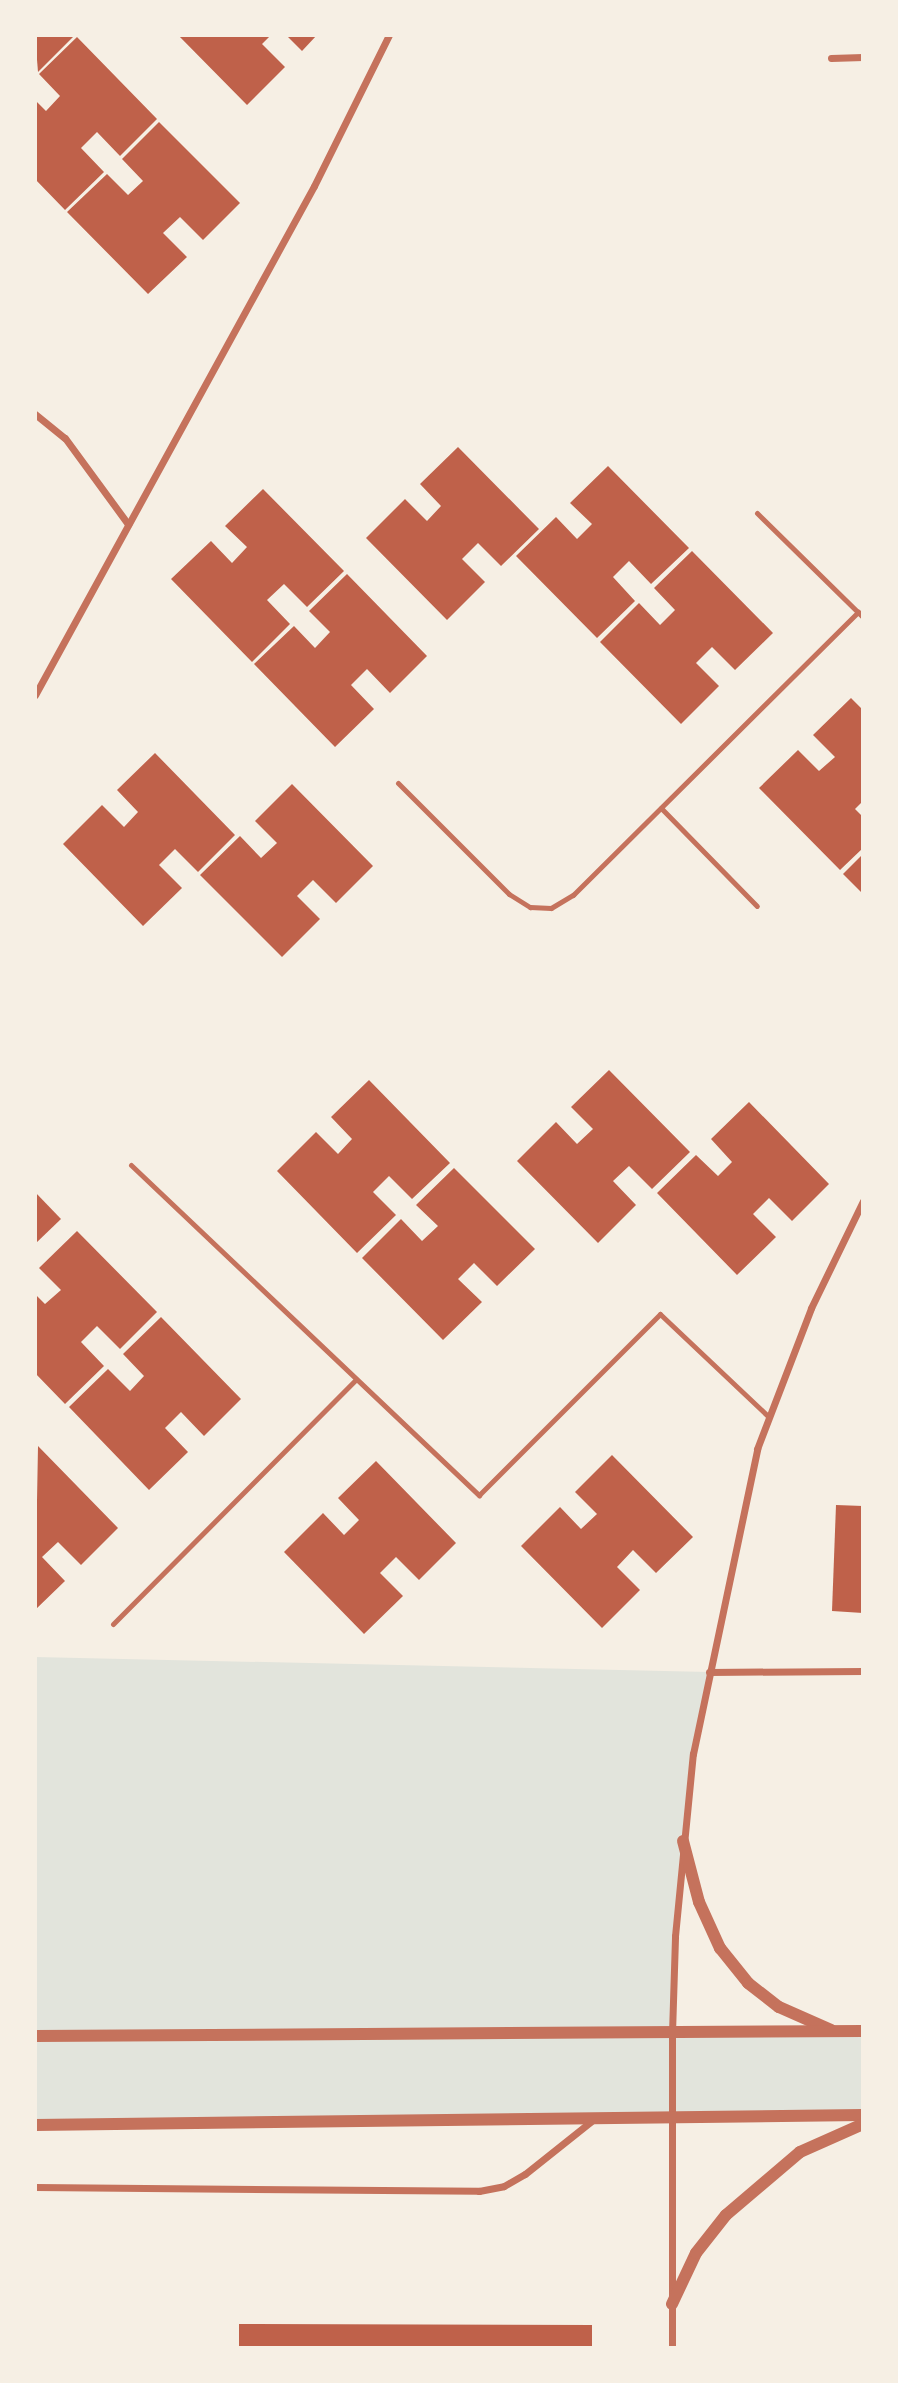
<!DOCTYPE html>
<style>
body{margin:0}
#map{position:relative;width:898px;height:2383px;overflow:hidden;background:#f6efe4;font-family:"Work Sans",sans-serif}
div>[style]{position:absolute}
.green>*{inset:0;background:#e2e4dc}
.building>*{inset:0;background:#bf614a}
.service>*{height:5px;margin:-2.5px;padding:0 2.5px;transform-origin:2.5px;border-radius:2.5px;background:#c5725c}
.minor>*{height:7px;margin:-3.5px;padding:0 3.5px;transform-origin:3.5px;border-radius:3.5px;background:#c5725c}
.tertiary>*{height:12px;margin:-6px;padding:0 6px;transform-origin:6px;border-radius:6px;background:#c5725c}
span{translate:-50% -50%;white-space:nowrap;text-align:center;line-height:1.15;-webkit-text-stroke:5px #f6efe4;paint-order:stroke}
.frame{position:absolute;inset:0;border:37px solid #f6efe4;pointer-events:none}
</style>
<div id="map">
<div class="green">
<div style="clip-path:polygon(35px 1657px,709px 1672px,683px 1841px,672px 2033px,863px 2031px,863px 2117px,35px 2125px)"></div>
</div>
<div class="building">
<div style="clip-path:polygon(35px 35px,75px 35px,38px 72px)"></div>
<div style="clip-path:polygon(178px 35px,271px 35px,262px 44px,285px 67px,247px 105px)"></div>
<div style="clip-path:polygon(286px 35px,317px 35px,302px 51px)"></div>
<div style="clip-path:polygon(77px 37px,157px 119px,120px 156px,97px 132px,81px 148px,104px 172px,65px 210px,35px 179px,35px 100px,46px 111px,60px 96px,39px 74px)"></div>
<div style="clip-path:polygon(159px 122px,240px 203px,203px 240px,180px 217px,163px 233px,187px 257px,148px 294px,67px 212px,107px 174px,128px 195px,143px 181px,122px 159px)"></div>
<div style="clip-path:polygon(458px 447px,539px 529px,501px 566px,478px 543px,462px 559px,485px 582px,447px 620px,366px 538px,405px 499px,427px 521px,441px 506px,420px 484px)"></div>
<div style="clip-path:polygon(608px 466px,689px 548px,651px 584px,629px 561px,613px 577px,635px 601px,597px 638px,516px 556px,556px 517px,577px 539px,592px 524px,570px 503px)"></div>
<div style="clip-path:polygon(263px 489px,344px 571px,307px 607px,284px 584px,267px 600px,290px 624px,252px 662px,171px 579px,211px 541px,232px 563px,247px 547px,225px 526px)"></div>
<div style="clip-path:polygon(692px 551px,773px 633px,735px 670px,712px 647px,696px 663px,719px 686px,681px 724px,600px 642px,639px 603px,660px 625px,675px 610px,654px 588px)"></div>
<div style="clip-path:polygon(347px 574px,427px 656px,390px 693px,367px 669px,351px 685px,374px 709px,335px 747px,254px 664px,294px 626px,315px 648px,330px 632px,309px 611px)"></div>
<div style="clip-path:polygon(851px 698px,863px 710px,863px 801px,855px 809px,863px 817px,863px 848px,840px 870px,759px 788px,798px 750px,819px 771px,835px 757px,813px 735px)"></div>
<div style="clip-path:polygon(155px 753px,235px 835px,198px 872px,175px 849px,159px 865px,182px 888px,143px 926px,63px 844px,102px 805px,124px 827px,138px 812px,117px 790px)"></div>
<div style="clip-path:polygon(292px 784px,373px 866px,336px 903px,313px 880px,297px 896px,320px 919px,282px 957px,200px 875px,240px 836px,261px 858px,277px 843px,255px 821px)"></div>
<div style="clip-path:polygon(863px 854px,863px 894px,843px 874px)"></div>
<div style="clip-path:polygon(609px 1070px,690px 1152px,652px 1189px,629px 1166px,613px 1181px,636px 1205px,598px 1243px,517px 1161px,556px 1122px,577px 1144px,593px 1129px,571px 1107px)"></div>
<div style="clip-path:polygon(369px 1080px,450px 1163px,412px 1199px,389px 1176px,373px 1192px,396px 1215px,357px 1253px,277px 1171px,316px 1132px,338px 1154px,352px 1139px,331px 1117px)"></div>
<div style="clip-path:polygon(749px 1102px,829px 1184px,792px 1221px,769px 1198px,753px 1214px,776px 1237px,737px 1275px,657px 1193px,696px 1155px,718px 1176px,732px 1162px,711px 1139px)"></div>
<div style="clip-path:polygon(454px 1168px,535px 1249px,497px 1286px,474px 1263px,458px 1279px,482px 1302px,443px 1340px,362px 1258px,401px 1219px,422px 1241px,438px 1226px,416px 1205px)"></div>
<div style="clip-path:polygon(35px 1192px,61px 1219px,35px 1244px)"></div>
<div style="clip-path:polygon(77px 1231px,157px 1312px,120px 1349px,97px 1326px,81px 1342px,104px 1366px,65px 1404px,35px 1373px,35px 1294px,45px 1304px,61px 1290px,39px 1268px)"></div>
<div style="clip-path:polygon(161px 1317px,241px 1399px,204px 1436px,181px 1412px,165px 1428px,188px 1452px,149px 1490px,69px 1407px,108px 1369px,130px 1391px,144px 1376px,123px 1354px)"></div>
<div style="clip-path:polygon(38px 1446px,118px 1528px,81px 1565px,58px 1542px,42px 1557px,65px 1581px,35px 1610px)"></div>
<div style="clip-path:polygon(612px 1455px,693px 1537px,656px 1573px,633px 1550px,617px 1567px,640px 1590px,602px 1628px,521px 1546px,560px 1507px,581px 1529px,597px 1514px,575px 1492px)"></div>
<div style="clip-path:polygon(376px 1461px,456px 1543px,419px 1580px,396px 1557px,380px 1573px,403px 1596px,364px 1634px,284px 1552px,323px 1513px,344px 1535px,359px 1520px,338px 1498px)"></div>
<div style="clip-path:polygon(836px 1505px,863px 1506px,863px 1613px,832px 1611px)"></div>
<div style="clip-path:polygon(239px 2324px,592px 2325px,592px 2348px,239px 2348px)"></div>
</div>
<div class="service">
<div style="left:757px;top:513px;width:148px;rotate:44.5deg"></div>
<div style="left:398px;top:783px;width:157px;rotate:45deg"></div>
<div style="left:509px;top:894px;width:25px;rotate:32deg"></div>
<div style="left:530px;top:907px;width:21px;rotate:3deg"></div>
<div style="left:551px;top:908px;width:26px;rotate:-31deg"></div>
<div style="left:573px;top:895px;width:402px;rotate:-44.8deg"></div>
<div style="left:661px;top:808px;width:137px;rotate:45.6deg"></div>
<div style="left:131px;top:1165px;width:480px;rotate:43.5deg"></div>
<div style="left:479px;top:1495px;width:256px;rotate:-45deg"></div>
<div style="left:660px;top:1314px;width:150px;rotate:43.4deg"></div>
<div style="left:113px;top:1624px;width:345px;rotate:-45.2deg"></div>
</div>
<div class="minor">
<div style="left:831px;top:58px;width:32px;rotate:-2deg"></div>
<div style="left:35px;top:414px;width:38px;rotate:39deg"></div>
<div style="left:65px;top:438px;width:107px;rotate:53.8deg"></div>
<div style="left:35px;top:695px;width:580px;rotate:-61.27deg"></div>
<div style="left:314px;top:186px;width:169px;rotate:-63.6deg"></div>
<div style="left:709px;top:1672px;width:154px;rotate:-0.4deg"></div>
<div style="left:35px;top:2187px;width:444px;rotate:0.5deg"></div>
<div style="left:479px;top:2191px;width:25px;rotate:-11deg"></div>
<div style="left:504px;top:2186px;width:24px;rotate:-30deg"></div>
<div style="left:525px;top:2174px;width:87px;rotate:-38.5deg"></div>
<div style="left:672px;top:2348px;width:315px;rotate:-90deg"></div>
<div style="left:672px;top:2033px;width:97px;rotate:-88.2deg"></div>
<div style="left:675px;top:1936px;width:183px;rotate:-84.4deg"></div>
<div style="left:693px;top:1754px;width:312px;rotate:-78.1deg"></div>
<div style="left:757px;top:1449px;width:151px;rotate:-69deg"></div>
<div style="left:811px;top:1308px;width:119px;rotate:-64.1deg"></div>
</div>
<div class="tertiary">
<div style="left:683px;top:1841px;width:63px;rotate:75.3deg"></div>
<div style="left:699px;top:1902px;width:51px;rotate:65.5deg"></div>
<div style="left:720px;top:1948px;width:45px;rotate:51.3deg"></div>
<div style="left:748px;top:1983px;width:39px;rotate:38deg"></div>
<div style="left:779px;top:2007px;width:57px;rotate:23.9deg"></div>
<div style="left:35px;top:2036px;width:828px;rotate:-0.35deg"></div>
<div style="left:35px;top:2125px;width:828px;rotate:-0.69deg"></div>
<div style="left:672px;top:2304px;width:56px;rotate:-64.8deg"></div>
<div style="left:696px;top:2253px;width:48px;rotate:-51.7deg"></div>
<div style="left:726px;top:2215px;width:97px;rotate:-40.4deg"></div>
<div style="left:800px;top:2152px;width:69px;rotate:-24deg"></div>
</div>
<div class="frame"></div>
</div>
